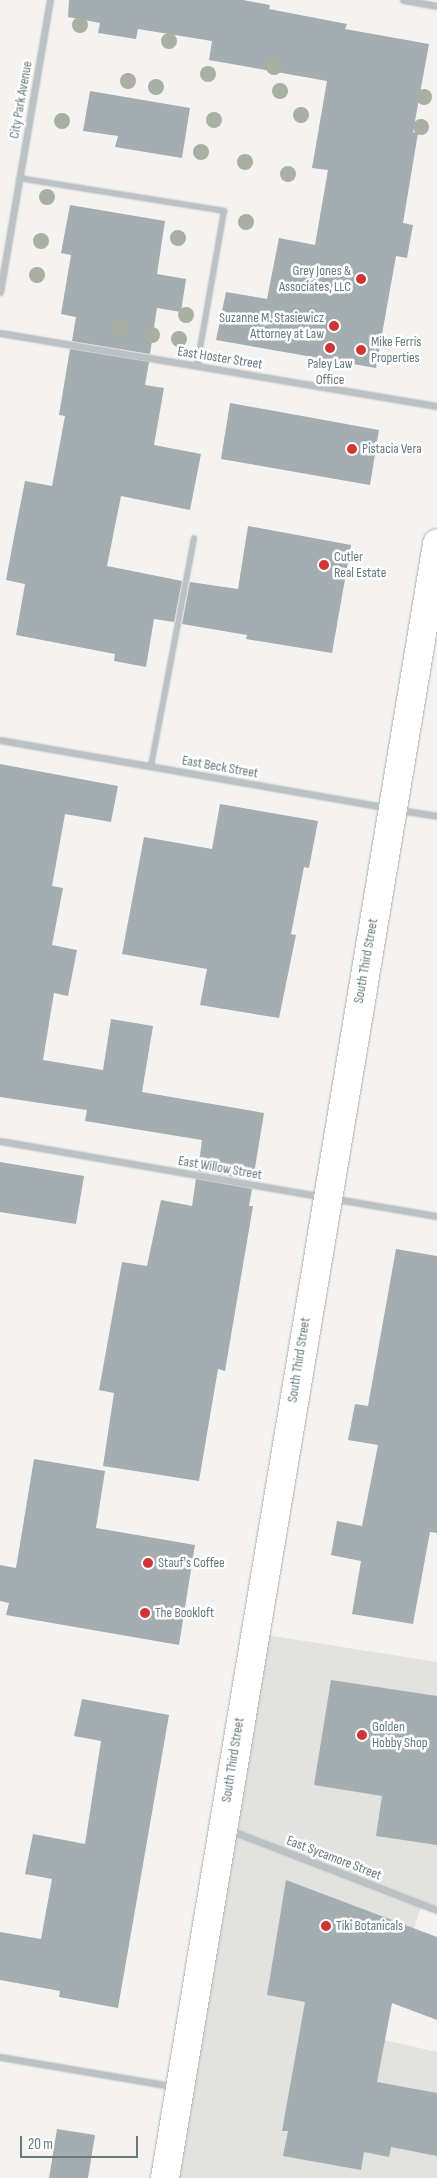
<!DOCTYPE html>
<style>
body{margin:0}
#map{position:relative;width:437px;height:2178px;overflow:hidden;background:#f4f3f1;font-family:"Sofia Sans Condensed",sans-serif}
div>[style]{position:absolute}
.built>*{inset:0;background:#e2e3e1}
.building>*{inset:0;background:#a4adaf}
.roads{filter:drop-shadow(0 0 1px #acb4b6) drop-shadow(0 0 1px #acb4b6)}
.lane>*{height:4px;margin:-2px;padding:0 2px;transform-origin:2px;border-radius:2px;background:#bcc1c3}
.street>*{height:5px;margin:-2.5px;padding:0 2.5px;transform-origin:2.5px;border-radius:2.5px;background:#bcc1c3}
.secondary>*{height:28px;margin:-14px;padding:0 14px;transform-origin:14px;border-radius:14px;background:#fff}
.trees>*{width:16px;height:16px;margin:-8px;border-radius:50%;background:#a9afa3}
.dots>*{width:14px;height:14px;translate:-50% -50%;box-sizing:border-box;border:2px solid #fff;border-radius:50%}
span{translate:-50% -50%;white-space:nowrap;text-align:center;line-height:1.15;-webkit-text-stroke:5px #fff;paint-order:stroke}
.street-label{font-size:14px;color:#667a7f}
.poi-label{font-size:14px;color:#667a7f}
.right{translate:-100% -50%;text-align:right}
.left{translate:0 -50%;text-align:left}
.scale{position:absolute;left:20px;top:2136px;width:118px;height:22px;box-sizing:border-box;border:2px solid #667a7f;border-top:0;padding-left:6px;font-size:15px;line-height:18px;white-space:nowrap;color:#667a7f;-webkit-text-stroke:4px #fff;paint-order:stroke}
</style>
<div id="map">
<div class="built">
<div style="clip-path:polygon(254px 1633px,437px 1662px,437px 1907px,423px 1902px,376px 2038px,437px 2052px,437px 2178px,161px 2178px)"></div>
</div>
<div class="building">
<div style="clip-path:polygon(69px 0,243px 0,270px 5px,269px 9px,347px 24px,345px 29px,429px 44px,413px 132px,418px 133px,403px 223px,413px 225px,407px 258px,396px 256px,376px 368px,216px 340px,226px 292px,267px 299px,279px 238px,315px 245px,328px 170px,312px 168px,327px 81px,209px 60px,212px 41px,138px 29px,136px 39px,98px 33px,100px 23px,68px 17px)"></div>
<div style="clip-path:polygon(90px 91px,190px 108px,182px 158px,115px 147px,118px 136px,83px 131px)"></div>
<div style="clip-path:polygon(70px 205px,165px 221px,157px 274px,186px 279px,181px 312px,157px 308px,150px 354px,72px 341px,76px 317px,61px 314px,71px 255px,61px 253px)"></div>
<div style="clip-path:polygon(70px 349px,149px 362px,145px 385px,164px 388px,154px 445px,201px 454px,190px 510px,121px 496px,107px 566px,182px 581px,174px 622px,154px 619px,146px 667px,114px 661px,115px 654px,16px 635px,25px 584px,6px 580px,14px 537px,25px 481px,52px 486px,65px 416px,59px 415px)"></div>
<div style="clip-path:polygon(230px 403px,379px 430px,370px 485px,221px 459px)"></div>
<div style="clip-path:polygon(248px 526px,351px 545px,332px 653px,246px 639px,247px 635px,182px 624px,190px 582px,238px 589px)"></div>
<div style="clip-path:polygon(0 764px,118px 786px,111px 822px,65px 814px,52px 886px,63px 888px,52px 945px,77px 950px,68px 996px,54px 993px,43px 1060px,103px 1070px,111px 1019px,153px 1026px,142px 1092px,264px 1113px,253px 1180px,198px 1171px,202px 1140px,85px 1121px,87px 1110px,0 1097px)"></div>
<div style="clip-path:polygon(220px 804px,318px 821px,309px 868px,304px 867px,291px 934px,296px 935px,279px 1018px,200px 1005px,207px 969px,122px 954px,144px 837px,212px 849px)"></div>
<div style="clip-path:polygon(0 1162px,84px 1176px,76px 1224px,0 1212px)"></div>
<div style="clip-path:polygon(196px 1179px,252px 1189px,249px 1206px,253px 1206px,225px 1371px,218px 1369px,199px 1481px,103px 1466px,114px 1393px,99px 1390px,122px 1262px,147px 1266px,161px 1200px,192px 1206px)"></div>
<div style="clip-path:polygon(396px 1249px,437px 1256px,437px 1533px,430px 1532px,413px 1624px,352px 1614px,361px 1561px,331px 1555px,337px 1521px,362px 1526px,378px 1445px,348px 1440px,355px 1404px,368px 1406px)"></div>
<div style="clip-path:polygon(34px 1459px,105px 1471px,96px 1528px,195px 1545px,179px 1645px,6px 1615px,9px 1603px,0 1601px,0 1565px,16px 1568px)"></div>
<div style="clip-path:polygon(331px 1680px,437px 1696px,437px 1845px,376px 1836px,382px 1796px,314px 1785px)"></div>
<div style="clip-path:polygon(82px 1699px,169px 1715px,118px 2008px,59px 1997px,60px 1991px,0 1980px,0 1932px,41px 1939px,52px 1879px,25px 1874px,33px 1834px,85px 1844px,101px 1741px,74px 1736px)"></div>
<div style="clip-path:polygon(286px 1880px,437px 1937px,437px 2020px,392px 2003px,377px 2082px,437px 2093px,437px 2156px,391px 2147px,389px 2157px,364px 2152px,361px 2170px,283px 2156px,288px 2131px,282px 2131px,305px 2002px,267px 1995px)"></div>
<div style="clip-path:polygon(57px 2129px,95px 2135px,88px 2178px,49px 2178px)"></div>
</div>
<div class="roads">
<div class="lane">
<div style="left:19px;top:178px;width:208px;rotate:9.1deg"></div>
<div style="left:224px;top:211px;width:157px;rotate:99.9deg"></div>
<div style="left:151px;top:766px;width:232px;rotate:-79.3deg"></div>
</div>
<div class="street">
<div style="left:403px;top:0;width:35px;rotate:10deg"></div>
<div style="left:0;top:292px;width:296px;rotate:-80.3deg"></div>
<div style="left:0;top:333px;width:443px;rotate:9.5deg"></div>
<div style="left:0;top:740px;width:391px;rotate:9.9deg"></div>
<div style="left:400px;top:810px;width:37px;rotate:9deg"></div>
<div style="left:0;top:1141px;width:325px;rotate:9.8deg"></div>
<div style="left:336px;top:1199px;width:102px;rotate:9.6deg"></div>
<div style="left:232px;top:1831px;width:220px;rotate:21.1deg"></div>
<div style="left:0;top:2057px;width:174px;rotate:9.6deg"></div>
</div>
<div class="secondary">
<div style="left:165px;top:2178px;width:1657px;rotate:-80.55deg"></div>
</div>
</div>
<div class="trees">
<div style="left:80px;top:25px"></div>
<div style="left:169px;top:41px"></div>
<div style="left:274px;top:67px"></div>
<div style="left:208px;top:74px"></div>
<div style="left:128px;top:81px"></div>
<div style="left:156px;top:87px"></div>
<div style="left:280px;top:91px"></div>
<div style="left:424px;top:97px"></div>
<div style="left:301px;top:115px"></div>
<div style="left:214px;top:120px"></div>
<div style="left:62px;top:121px"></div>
<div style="left:421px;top:127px"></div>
<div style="left:201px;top:152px"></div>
<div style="left:245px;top:162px"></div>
<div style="left:288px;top:174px"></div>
<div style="left:47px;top:197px"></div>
<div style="left:246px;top:222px"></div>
<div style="left:178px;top:238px"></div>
<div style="left:41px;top:241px"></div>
<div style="left:37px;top:275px"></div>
<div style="left:186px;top:315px"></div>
<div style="left:121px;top:329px"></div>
<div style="left:152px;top:335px"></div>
<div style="left:179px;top:339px"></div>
</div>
<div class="dots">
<div style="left:361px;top:279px;background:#d03536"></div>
<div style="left:334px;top:326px;background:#d03536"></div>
<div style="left:330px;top:348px;background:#d03536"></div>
<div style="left:361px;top:350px;background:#d03536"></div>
<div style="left:352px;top:449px;background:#d03536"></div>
<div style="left:324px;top:565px;background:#d03536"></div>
<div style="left:148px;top:1563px;background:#d03536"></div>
<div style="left:145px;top:1613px;background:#d03536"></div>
<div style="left:362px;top:1735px;background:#d03536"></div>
<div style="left:326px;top:1926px;background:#d03536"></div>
</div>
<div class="street-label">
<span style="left:21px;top:100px;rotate:-80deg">City Park Avenue</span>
<span style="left:220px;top:358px;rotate:9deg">East Hoster Street</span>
<span style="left:220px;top:767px;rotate:10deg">East Beck Street</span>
<span style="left:366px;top:961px;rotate:-80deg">South Third Street</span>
<span style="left:220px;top:1168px;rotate:10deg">East Willow Street</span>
<span style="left:299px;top:1360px;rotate:-81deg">South Third Street</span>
<span style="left:233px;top:1760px;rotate:-81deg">South Third Street</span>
<span style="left:334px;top:1858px;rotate:21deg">East Sycamore Street</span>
</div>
<div class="poi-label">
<span class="right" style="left:351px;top:279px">Grey Jones &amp;<br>Associates, LLC</span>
<span class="right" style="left:324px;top:326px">Suzanne M. Stasiewicz<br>Attorney at Law</span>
<span class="left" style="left:371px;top:350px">Mike Ferris<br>Properties</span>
<span style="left:330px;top:372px">Paley Law<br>Office</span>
<span class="left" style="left:362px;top:449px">Pistacia Vera</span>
<span class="left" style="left:334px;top:565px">Cutler<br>Real Estate</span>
<span class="left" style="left:158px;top:1563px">Stauf's Coffee</span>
<span class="left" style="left:155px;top:1613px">The Bookloft</span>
<span class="left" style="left:372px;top:1735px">Golden<br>Hobby Shop</span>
<span class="left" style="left:336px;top:1926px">Tiki Botanicals</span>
</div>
<div class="scale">20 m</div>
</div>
